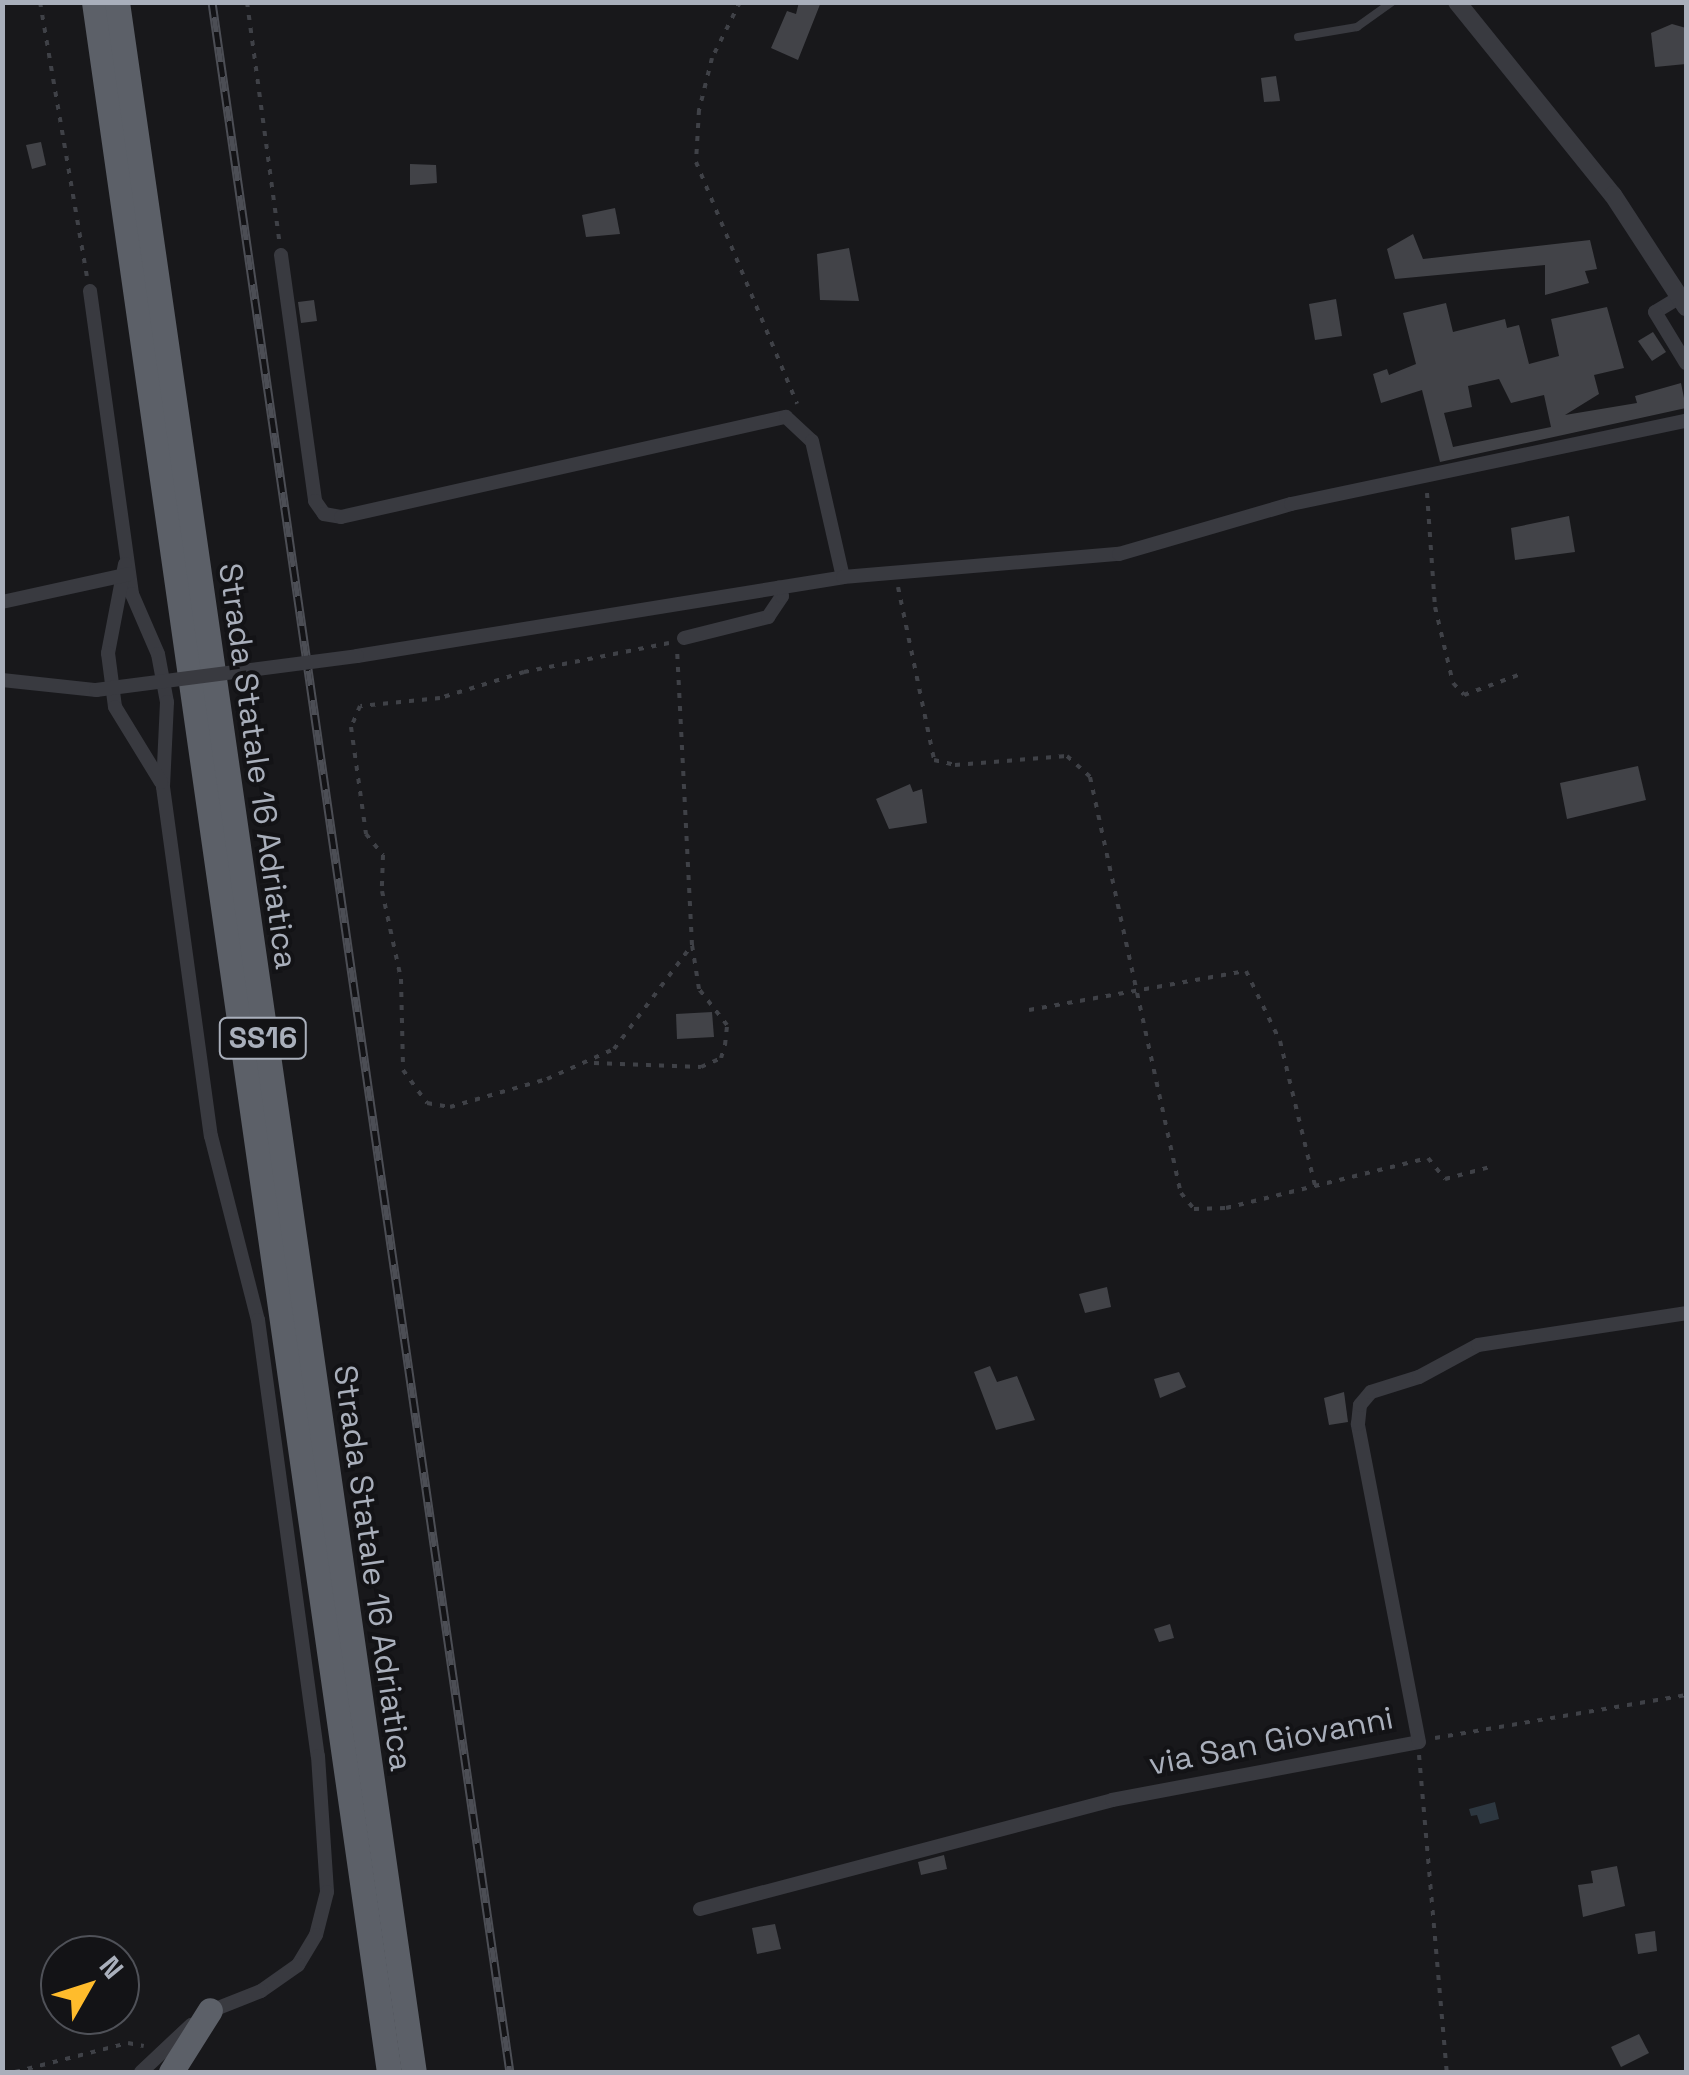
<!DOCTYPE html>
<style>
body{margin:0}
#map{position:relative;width:1689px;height:2075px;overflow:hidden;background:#18181b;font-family:"Space Grotesk",sans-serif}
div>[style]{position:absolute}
.water>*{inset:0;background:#2d3740}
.building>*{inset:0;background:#424348}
.path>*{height:4px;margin-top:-2px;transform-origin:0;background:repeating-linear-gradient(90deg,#3f4147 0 5px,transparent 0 13px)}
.service>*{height:8px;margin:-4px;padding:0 4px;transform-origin:4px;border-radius:4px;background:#393a40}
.minor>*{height:14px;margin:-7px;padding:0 7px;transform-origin:7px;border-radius:7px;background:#393a40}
.tertiary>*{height:18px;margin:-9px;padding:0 9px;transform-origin:9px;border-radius:9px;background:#393a40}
.trunk>*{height:25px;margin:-12.5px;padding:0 12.5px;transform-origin:12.5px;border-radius:12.5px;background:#5c6068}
.rail>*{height:9px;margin-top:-4.5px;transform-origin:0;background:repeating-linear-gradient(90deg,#131316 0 15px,#4c4e55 0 30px);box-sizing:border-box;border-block:2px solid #4c4e55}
.minor-bridge>*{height:14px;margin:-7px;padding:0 7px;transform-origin:7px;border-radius:7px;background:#393a40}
span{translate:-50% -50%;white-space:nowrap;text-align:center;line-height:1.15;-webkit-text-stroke:8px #131316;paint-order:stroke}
.shield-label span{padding:2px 8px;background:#131316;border:2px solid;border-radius:8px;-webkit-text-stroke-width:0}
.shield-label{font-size:30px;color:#a9afbb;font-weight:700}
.street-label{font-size:32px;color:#a9afbb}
.frame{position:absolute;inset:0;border:5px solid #a9afbb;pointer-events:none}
.north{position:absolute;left:40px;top:1935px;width:100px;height:100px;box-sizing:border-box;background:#131316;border:2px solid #4f5158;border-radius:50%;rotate:51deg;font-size:28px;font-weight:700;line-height:40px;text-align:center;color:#a9afbb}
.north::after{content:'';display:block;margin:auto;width:35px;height:45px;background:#ffbc2c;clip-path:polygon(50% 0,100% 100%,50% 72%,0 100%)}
</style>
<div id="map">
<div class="water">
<div style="clip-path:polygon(1495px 1802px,1499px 1819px,1480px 1824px,1477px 1815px,1471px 1816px,1469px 1809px)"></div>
</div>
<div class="building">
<div style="clip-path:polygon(799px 2px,821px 2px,798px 60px,771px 48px,787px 11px,796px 14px)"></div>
<div style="clip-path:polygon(1672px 24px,1686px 28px,1686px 64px,1655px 67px,1651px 33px)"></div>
<div style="clip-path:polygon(1276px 76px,1280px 101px,1264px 102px,1261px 78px)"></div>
<div style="clip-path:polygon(41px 142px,46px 165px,32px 169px,26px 145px)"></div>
<div style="clip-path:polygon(410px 164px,436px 165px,437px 183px,410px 185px)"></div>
<div style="clip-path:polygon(615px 208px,620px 234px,586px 237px,582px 215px)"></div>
<div style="clip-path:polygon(1413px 234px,1423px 259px,1590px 240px,1597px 269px,1585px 271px,1589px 283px,1545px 295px,1545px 265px,1395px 279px,1387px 249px)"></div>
<div style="clip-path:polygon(849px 248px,859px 301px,820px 300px,817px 254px)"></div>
<div style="clip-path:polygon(1336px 299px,1342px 336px,1315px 340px,1309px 304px)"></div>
<div style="clip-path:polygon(314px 300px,317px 321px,301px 323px,298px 302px)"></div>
<div style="clip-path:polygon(evenodd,1446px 303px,1453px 332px,1505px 319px,1507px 328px,1519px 325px,1529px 364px,1559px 356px,1551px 319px,1607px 307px,1624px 368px,1594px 375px,1599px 394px,1565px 415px,1637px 403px,1635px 396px,1681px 383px,1686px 408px,1440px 462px,1422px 390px,1381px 403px,1373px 374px,1387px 369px,1389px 375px,1416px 364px,1403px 313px,1446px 303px,1499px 379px,1511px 403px,1544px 395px,1551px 427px,1453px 447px,1444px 413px,1472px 407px,1468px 386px,1499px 379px)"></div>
<div style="clip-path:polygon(1653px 332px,1666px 352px,1652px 361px,1638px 341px)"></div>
<div style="clip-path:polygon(1569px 516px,1575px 552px,1515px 560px,1511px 528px)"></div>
<div style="clip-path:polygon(1638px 766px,1646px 800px,1567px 819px,1560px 783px)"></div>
<div style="clip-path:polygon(910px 784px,913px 792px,922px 789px,927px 823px,889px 829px,876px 799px)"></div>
<div style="clip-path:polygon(712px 1012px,714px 1037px,677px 1039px,676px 1014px)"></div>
<div style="clip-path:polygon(1107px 1287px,1111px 1307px,1085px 1313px,1079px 1294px)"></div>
<div style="clip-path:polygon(990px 1366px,997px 1382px,1017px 1376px,1035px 1420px,996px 1430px,974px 1372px)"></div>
<div style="clip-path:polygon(1179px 1372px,1186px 1387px,1160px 1398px,1154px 1379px)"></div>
<div style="clip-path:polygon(1344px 1392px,1348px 1422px,1329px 1425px,1324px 1398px)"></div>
<div style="clip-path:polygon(1170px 1624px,1174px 1638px,1159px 1642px,1154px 1629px)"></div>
<div style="clip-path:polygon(944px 1855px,947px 1869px,921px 1875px,918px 1862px)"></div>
<div style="clip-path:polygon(1617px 1866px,1625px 1906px,1583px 1917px,1578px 1885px,1593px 1883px,1591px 1871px)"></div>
<div style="clip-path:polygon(775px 1924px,781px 1949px,757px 1954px,752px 1928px)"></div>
<div style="clip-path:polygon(1655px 1931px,1657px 1951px,1638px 1954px,1635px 1934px)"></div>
<div style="clip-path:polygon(1639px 2034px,1649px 2053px,1621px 2067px,1611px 2047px)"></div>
</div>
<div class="path">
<div style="left:40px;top:2px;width:278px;rotate:80.3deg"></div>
<div style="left:247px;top:2px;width:240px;rotate:82.3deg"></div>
<div style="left:740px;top:2px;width:63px;rotate:116.6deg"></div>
<div style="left:712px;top:58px;width:54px;rotate:104deg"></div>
<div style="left:699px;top:110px;width:52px;rotate:93.3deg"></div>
<div style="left:696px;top:162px;width:262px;rotate:67.3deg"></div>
<div style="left:1427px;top:493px;width:114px;rotate:86deg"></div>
<div style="left:1435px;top:607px;width:78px;rotate:76.7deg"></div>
<div style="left:1453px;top:683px;width:16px;rotate:47deg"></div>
<div style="left:1464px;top:695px;width:61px;rotate:-20.2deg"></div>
<div style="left:898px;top:587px;width:177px;rotate:78.2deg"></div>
<div style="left:934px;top:760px;width:22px;rotate:13deg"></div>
<div style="left:955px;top:765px;width:112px;rotate:-4.6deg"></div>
<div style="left:1067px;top:756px;width:31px;rotate:42deg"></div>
<div style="left:1090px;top:777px;width:426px;rotate:77.7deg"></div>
<div style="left:1181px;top:1193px;width:21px;rotate:51deg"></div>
<div style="left:1194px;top:1209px;width:32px;rotate:-2deg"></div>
<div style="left:1226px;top:1208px;width:208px;rotate:-13.9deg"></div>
<div style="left:1428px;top:1158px;width:27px;rotate:51deg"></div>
<div style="left:1445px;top:1179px;width:47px;rotate:-14.9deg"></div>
<div style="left:669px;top:643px;width:148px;rotate:168.7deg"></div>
<div style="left:524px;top:672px;width:88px;rotate:162.8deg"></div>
<div style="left:440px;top:698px;width:80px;rotate:174.3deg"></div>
<div style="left:360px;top:706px;width:23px;rotate:113deg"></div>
<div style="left:351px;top:727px;width:108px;rotate:82deg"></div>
<div style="left:366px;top:834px;width:27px;rotate:51deg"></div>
<div style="left:383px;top:855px;width:36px;rotate:92deg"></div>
<div style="left:382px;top:891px;width:90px;rotate:77.8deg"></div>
<div style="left:401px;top:979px;width:91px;rotate:88.7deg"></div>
<div style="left:403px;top:1070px;width:41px;rotate:54deg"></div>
<div style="left:427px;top:1103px;width:23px;rotate:10deg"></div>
<div style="left:450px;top:1107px;width:101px;rotate:-16.1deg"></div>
<div style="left:547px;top:1079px;width:73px;rotate:-24.1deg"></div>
<div style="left:614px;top:1049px;width:130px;rotate:-53.1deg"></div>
<div style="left:1029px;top:1010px;width:220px;rotate:-10.2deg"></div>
<div style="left:1246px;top:971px;width:78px;rotate:64.1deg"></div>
<div style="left:1280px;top:1041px;width:149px;rotate:76.4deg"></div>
<div style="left:594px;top:1063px;width:107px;rotate:2.1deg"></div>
<div style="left:701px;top:1067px;width:22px;rotate:-24deg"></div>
<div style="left:721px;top:1058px;width:14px;rotate:-73deg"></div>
<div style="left:725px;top:1045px;width:20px;rotate:-84deg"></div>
<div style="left:727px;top:1025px;width:46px;rotate:-127.9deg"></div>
<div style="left:699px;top:989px;width:45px;rotate:-99deg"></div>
<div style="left:692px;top:945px;width:294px;rotate:-92.9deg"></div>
<div style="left:1435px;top:1738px;width:255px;rotate:-9.7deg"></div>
<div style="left:1419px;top:1755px;width:318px;rotate:85deg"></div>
<div style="left:15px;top:2072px;width:117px;rotate:-14.4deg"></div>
<div style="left:128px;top:2043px;width:16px;rotate:11deg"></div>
</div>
<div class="service">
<div style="left:1298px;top:37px;width:60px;rotate:-9.6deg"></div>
<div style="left:1357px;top:27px;width:43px;rotate:-35.5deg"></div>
</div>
<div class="minor">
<div style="left:281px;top:255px;width:248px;rotate:82.1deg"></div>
<div style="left:315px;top:501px;width:16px;rotate:55deg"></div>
<div style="left:324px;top:514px;width:17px;rotate:10deg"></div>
<div style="left:341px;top:517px;width:456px;rotate:-12.7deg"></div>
<div style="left:786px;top:417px;width:35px;rotate:43deg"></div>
<div style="left:812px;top:441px;width:139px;rotate:77.2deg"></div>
<div style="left:90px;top:291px;width:306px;rotate:82.1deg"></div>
<div style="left:132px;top:594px;width:65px;rotate:66.6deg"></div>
<div style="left:158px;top:654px;width:49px;rotate:79.4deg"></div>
<div style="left:167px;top:702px;width:85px;rotate:92.7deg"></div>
<div style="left:163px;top:787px;width:352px;rotate:82.2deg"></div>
<div style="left:211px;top:1136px;width:190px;rotate:75.7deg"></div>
<div style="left:258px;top:1320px;width:440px;rotate:82.2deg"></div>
<div style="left:318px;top:1756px;width:136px;rotate:86.2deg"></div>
<div style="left:327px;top:1892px;width:44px;rotate:104.3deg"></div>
<div style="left:316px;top:1935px;width:35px;rotate:121deg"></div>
<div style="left:298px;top:1965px;width:45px;rotate:144.9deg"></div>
<div style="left:261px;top:1991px;width:57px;rotate:158.4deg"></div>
<div style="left:1680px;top:297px;width:29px;rotate:149deg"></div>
<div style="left:1655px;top:312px;width:60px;rotate:58.7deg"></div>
<div style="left:125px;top:564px;width:91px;rotate:100.8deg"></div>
<div style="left:108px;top:653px;width:54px;rotate:82.6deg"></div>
<div style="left:115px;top:707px;width:88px;rotate:58.5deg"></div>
<div style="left:2px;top:602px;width:130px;rotate:-12.4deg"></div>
<div style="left:684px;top:638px;width:87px;rotate:-14deg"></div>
<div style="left:768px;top:617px;width:25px;rotate:-56deg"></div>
<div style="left:782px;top:596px;width:9px;rotate:-108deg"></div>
<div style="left:357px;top:656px;width:492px;rotate:-9.2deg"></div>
<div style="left:843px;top:577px;width:277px;rotate:-4.8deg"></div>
<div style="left:1119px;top:554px;width:179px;rotate:-16.2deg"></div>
<div style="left:1291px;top:504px;width:404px;rotate:-11.9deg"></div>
<div style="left:2px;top:680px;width:95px;rotate:6.1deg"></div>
<div style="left:700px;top:1909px;width:426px;rotate:-14.8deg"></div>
<div style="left:1112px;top:1800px;width:312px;rotate:-10.7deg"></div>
<div style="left:1419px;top:1742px;width:324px;rotate:-100.9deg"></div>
<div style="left:1358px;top:1424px;width:19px;rotate:-84deg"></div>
<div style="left:1360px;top:1405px;width:17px;rotate:-50deg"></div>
<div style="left:1371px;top:1392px;width:50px;rotate:-17.4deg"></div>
<div style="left:1419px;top:1377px;width:67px;rotate:-28.5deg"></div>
<div style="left:1478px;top:1345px;width:210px;rotate:-8.7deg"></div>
<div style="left:141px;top:2072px;width:69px;rotate:-43.2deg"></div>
</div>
<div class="tertiary">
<div style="left:1457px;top:2px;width:248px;rotate:51.1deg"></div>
<div style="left:1613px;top:195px;width:134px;rotate:56.9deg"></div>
</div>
<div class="trunk">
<div style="left:94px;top:2px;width:2091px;rotate:81.89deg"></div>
<div style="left:117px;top:2px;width:2091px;rotate:81.84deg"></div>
<div style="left:171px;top:2072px;width:73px;rotate:-57.8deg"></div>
</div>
<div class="rail">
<div style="left:212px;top:2px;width:2091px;rotate:81.81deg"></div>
</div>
<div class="minor-bridge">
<div style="left:96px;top:690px;width:263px;rotate:-7.4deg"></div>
</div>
<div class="shield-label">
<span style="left:263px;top:1038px">SS16</span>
</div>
<div class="street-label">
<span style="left:258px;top:766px;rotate:82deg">Strada Statale 16 Adriatica</span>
<span style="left:373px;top:1568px;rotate:82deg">Strada Statale 16 Adriatica</span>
<span style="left:1271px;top:1741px;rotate:-11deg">via San Giovanni</span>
</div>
<div class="frame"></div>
<div class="north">N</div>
</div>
